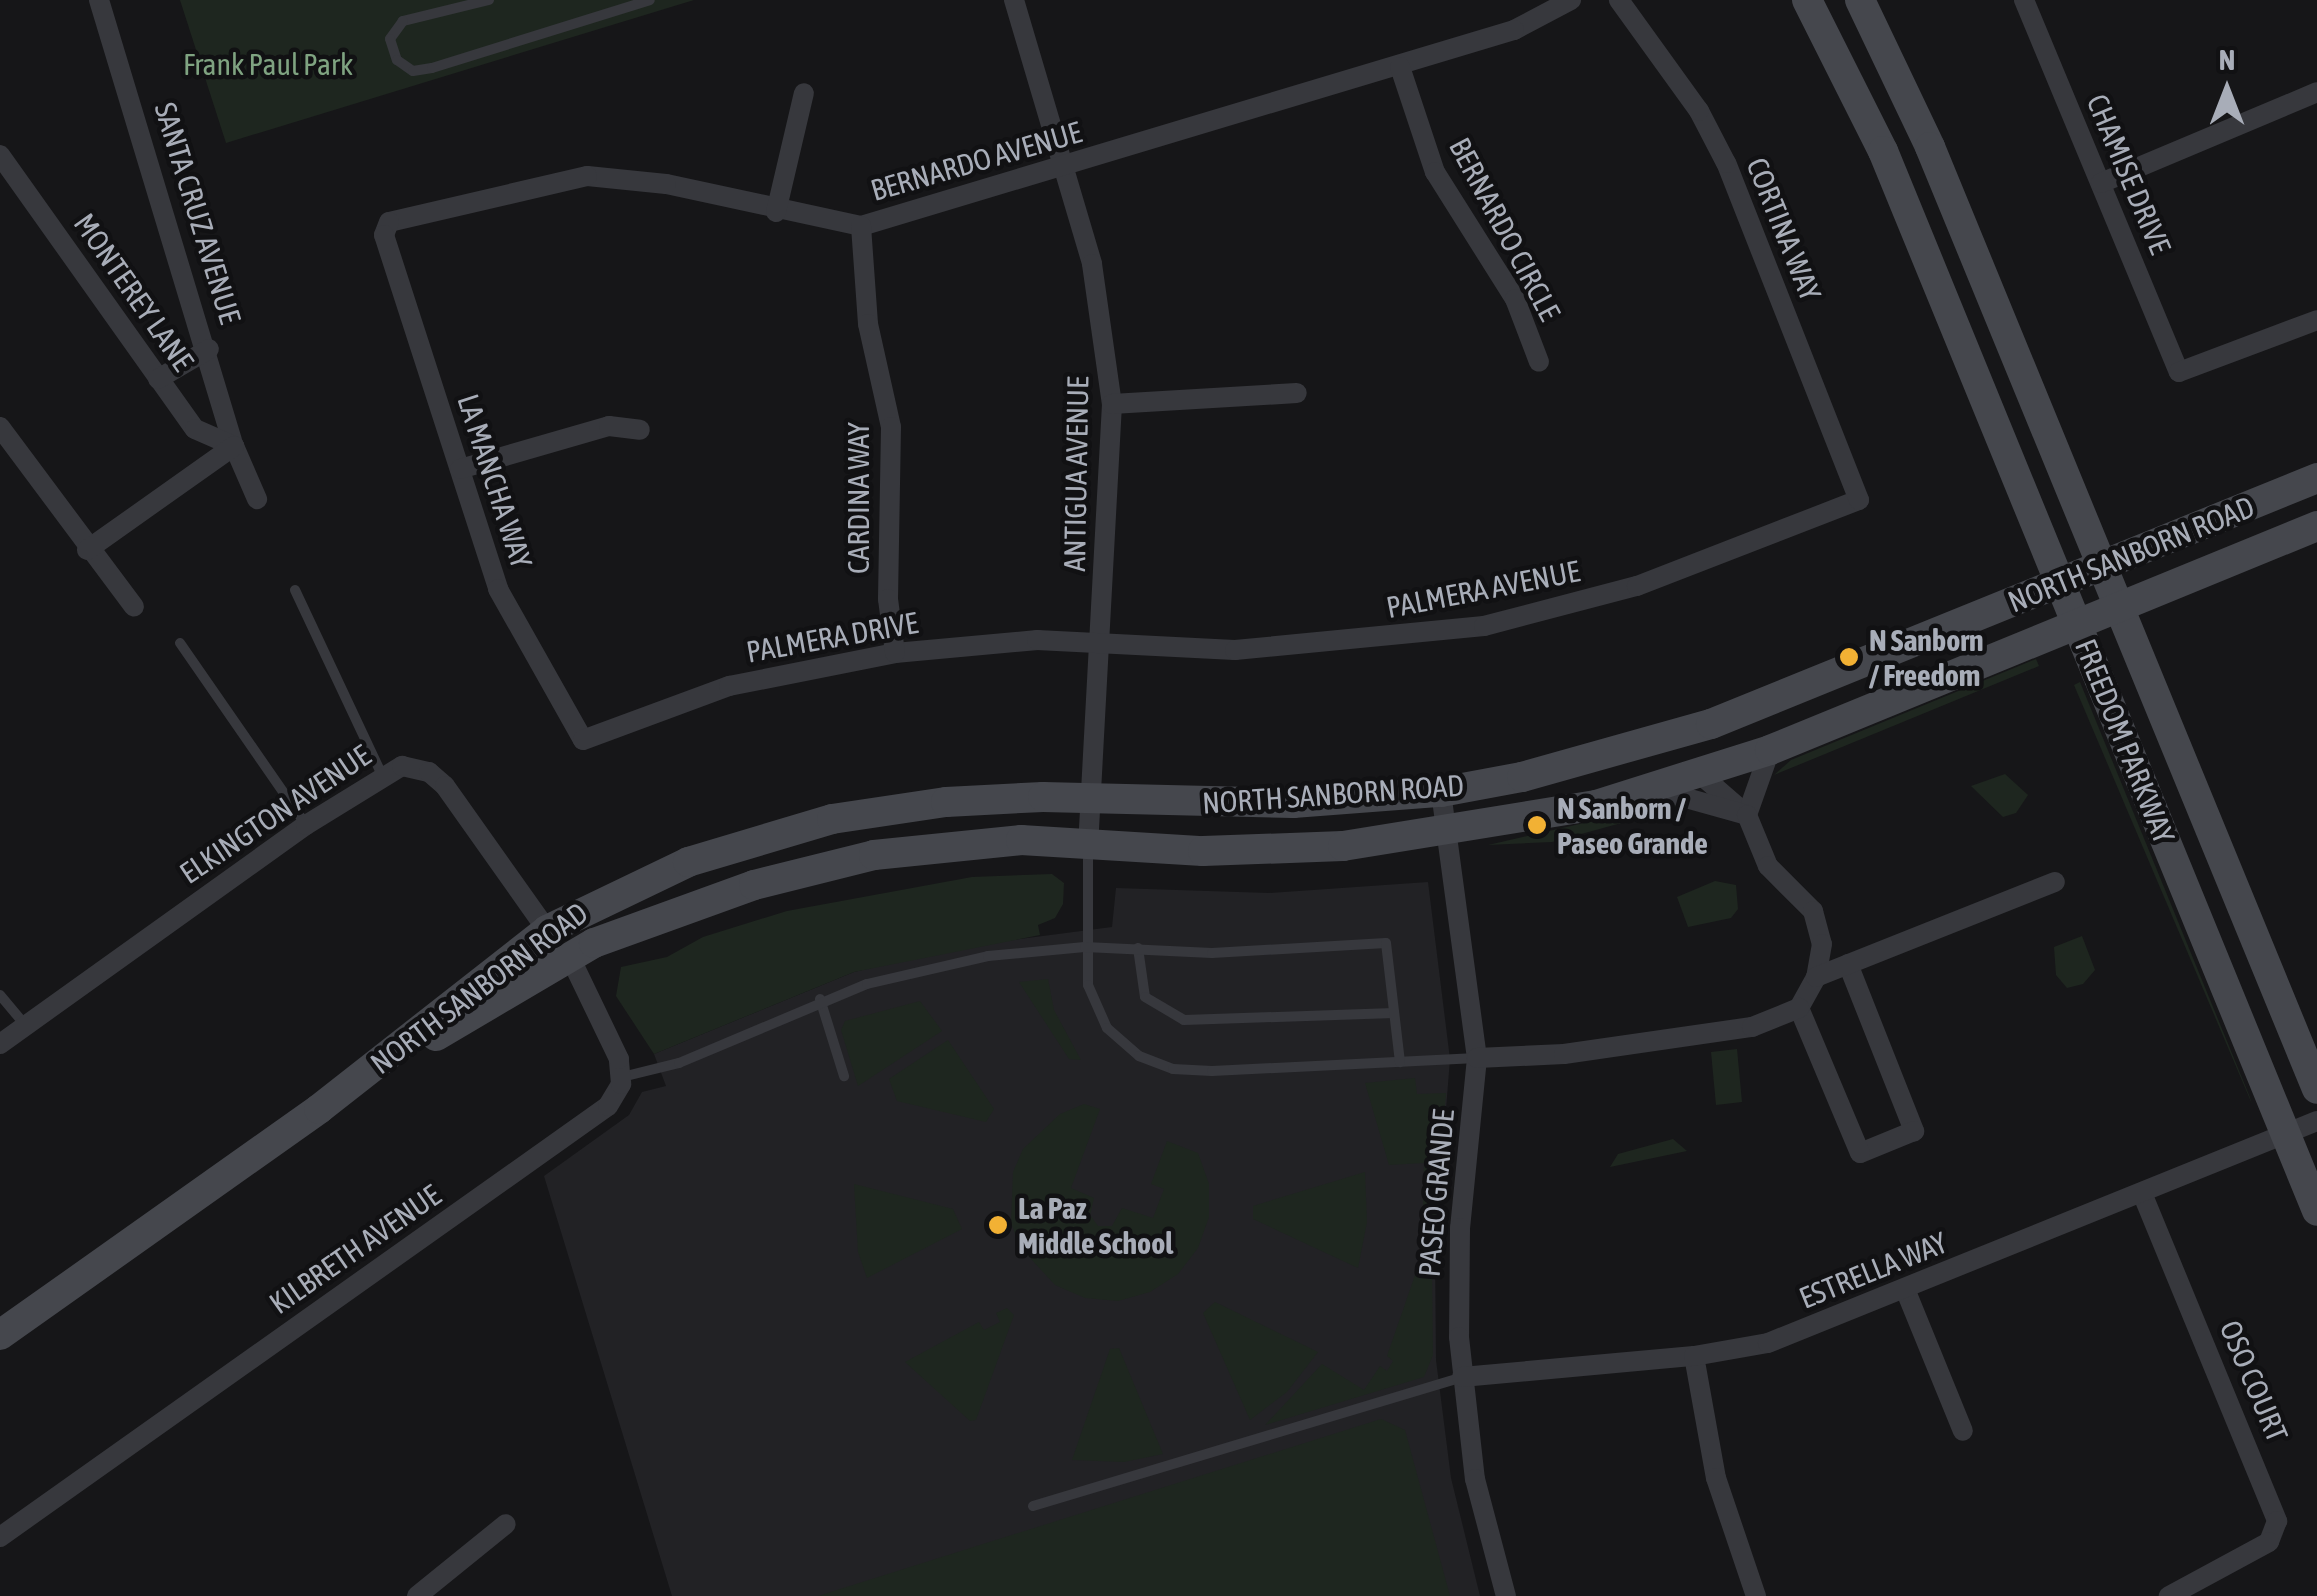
<!DOCTYPE html>
<style>
body{margin:0}
#map{position:relative;width:2317px;height:1596px;overflow:hidden;background:#161618;font-family:"Asap Condensed",sans-serif}
div>[style]{position:absolute}
.built>*{inset:0;background:#222225}
.green>*{inset:0;background:#1e261f}
.service>*{height:10px;margin:-5px;padding:0 5px;transform-origin:5px;border-radius:5px;background:#37383d}
.minor>*{height:20px;margin:-10px;padding:0 10px;transform-origin:10px;border-radius:10px;background:#37383d}
.secondary>*{height:30px;margin:-15px;padding:0 15px;transform-origin:15px;border-radius:15px;background:#45474d}
.dots>*{width:28px;height:28px;translate:-50% -50%;box-sizing:border-box;border:5px solid #111113;border-radius:50%}
span{translate:-50% -50%;white-space:nowrap;text-align:center;line-height:1.15;-webkit-text-stroke:9px #111113;paint-order:stroke}
.park-label{font-size:30px;color:#7fa381}
.street-label{font-size:30px;color:#a8adb8}
.poi-label{font-size:30px;color:#a8adb8;font-weight:700}
.left{translate:0 -50%;text-align:left}
.north{position:absolute;left:2177px;top:40px;width:100px;height:100px;-webkit-text-stroke:8px #111113;paint-order:stroke;rotate:0deg;font-size:28px;font-weight:700;line-height:40px;text-align:center;color:#a8adb8}
.north::after{content:'';display:block;margin:auto;width:35px;height:45px;background:#a8adb8;clip-path:polygon(50% 0,100% 100%,50% 72%,0 100%)}
</style>
<div id="map">
<div class="built">
<div style="clip-path:polygon(1428px 882px,1450px 1059px,1435px 1248px,1436px 1360px,1451px 1478px,1480px 1596px,672px 1596px,544px 1176px,629px 1115px,642px 1092px,666px 1086px,654px 1054px,854px 972px,959px 947px,1112px 927px,1116px 888px,1269px 893px)"></div>
</div>
<div class="green">
<div style="clip-path:polygon(180px 0,694px 0,226px 143px)"></div>
<div style="clip-path:polygon(2036px 659px,2039px 666px,1774px 775px,1791px 760px)"></div>
<div style="clip-path:polygon(2080px 682px,2249px 1095px,2252px 1104px,2074px 685px)"></div>
<div style="clip-path:polygon(2005px 774px,2028px 795px,2016px 813px,2003px 817px,1971px 786px)"></div>
<div style="clip-path:polygon(1671px 803px,1687px 805px,1552px 842px,1488px 845px)"></div>
<div style="clip-path:polygon(1052px 874px,1064px 883px,1063px 904px,1055px 918px,1038px 925px,1040px 935px,854px 972px,654px 1054px,616px 996px,621px 967px,667px 957px,703px 937px,787px 911px,972px 877px)"></div>
<div style="clip-path:polygon(1715px 881px,1736px 885px,1738px 909px,1731px 918px,1688px 927px,1677px 897px)"></div>
<div style="clip-path:polygon(2082px 936px,2095px 970px,2083px 984px,2067px 988px,2056px 975px,2054px 947px)"></div>
<div style="clip-path:polygon(1048px 979px,1054px 1010px,1081px 1060px,1069px 1059px,1019px 982px)"></div>
<div style="clip-path:polygon(920px 1001px,942px 1031px,858px 1086px,841px 1030px,845px 1021px)"></div>
<div style="clip-path:polygon(948px 1040px,994px 1109px,986px 1122px,897px 1101px,889px 1079px)"></div>
<div style="clip-path:polygon(1737px 1049px,1742px 1102px,1716px 1105px,1711px 1052px)"></div>
<div style="clip-path:polygon(1415px 1078px,1417px 1094px,1446px 1093px,1432px 1268px,1433px 1355px,1424px 1377px,1265px 1425px,1322px 1364px,1364px 1390px,1380px 1366px,1387px 1371px,1393px 1361px,1387px 1356px,1422px 1255px,1424px 1163px,1389px 1165px,1365px 1083px)"></div>
<div style="clip-path:polygon(1084px 1104px,1100px 1109px,1071px 1188px,1094px 1198px,1090px 1215px,1098px 1226px,1112px 1226px,1122px 1208px,1153px 1218px,1164px 1189px,1151px 1184px,1167px 1141px,1198px 1153px,1209px 1184px,1209px 1217px,1198px 1248px,1178px 1274px,1150px 1292px,1118px 1301px,1085px 1298px,1055px 1285px,1020px 1247px,1011px 1223px,1013px 1172px,1023px 1149px,1060px 1114px)"></div>
<div style="clip-path:polygon(1673px 1139px,1687px 1151px,1610px 1167px,1618px 1154px)"></div>
<div style="clip-path:polygon(1365px 1172px,1367px 1222px,1358px 1268px,1253px 1219px,1253px 1206px)"></div>
<div style="clip-path:polygon(854px 1184px,953px 1209px,962px 1229px,867px 1278px,858px 1252px)"></div>
<div style="clip-path:polygon(1215px 1302px,1318px 1352px,1287px 1392px,1250px 1420px,1203px 1313px)"></div>
<div style="clip-path:polygon(1007px 1308px,1014px 1315px,976px 1420px,970px 1421px,905px 1362px,979px 1322px,984px 1330px,1000px 1322px,996px 1313px)"></div>
<div style="clip-path:polygon(1119px 1348px,1163px 1454px,1124px 1462px,1072px 1460px,1110px 1349px)"></div>
<div style="clip-path:polygon(1381px 1419px,1405px 1430px,1450px 1596px,818px 1596px)"></div>
</div>
<div class="service">
<div style="left:489px;top:0;width:89px;rotate:166.3deg"></div>
<div style="left:403px;top:21px;width:22px;rotate:126deg"></div>
<div style="left:390px;top:39px;width:22px;rotate:72deg"></div>
<div style="left:397px;top:60px;width:19px;rotate:35deg"></div>
<div style="left:413px;top:71px;width:19px;rotate:-9deg"></div>
<div style="left:432px;top:68px;width:228px;rotate:-17.3deg"></div>
<div style="left:295px;top:590px;width:202px;rotate:64.8deg"></div>
<div style="left:180px;top:643px;width:221px;rotate:55.3deg"></div>
<div style="left:1088px;top:847px;width:138px;rotate:90deg"></div>
<div style="left:1088px;top:985px;width:47px;rotate:66.2deg"></div>
<div style="left:1107px;top:1028px;width:43px;rotate:41.2deg"></div>
<div style="left:1139px;top:1056px;width:36px;rotate:21deg"></div>
<div style="left:1173px;top:1069px;width:39px;rotate:3deg"></div>
<div style="left:1212px;top:1071px;width:265px;rotate:-2.8deg"></div>
<div style="left:1138px;top:948px;width:49px;rotate:81.9deg"></div>
<div style="left:1145px;top:997px;width:45px;rotate:30.5deg"></div>
<div style="left:1184px;top:1020px;width:210px;rotate:-1.9deg"></div>
<div style="left:0;top:995px;width:39px;rotate:50deg"></div>
<div style="left:820px;top:999px;width:81px;rotate:72.7deg"></div>
<div style="left:622px;top:1077px;width:59px;rotate:-13.8deg"></div>
<div style="left:679px;top:1063px;width:204px;rotate:-22.8deg"></div>
<div style="left:867px;top:984px;width:124px;rotate:-13deg"></div>
<div style="left:988px;top:956px;width:97px;rotate:-5.3deg"></div>
<div style="left:1085px;top:947px;width:127px;rotate:2.7deg"></div>
<div style="left:1212px;top:953px;width:174px;rotate:-3.3deg"></div>
<div style="left:1386px;top:943px;width:120px;rotate:83.3deg"></div>
<div style="left:1033px;top:1506px;width:448px;rotate:-16.7deg"></div>
</div>
<div class="minor">
<div style="left:99px;top:0;width:466px;rotate:73.2deg"></div>
<div style="left:234px;top:446px;width:58px;rotate:66.5deg"></div>
<div style="left:1014px;top:0;width:275px;rotate:73.5deg"></div>
<div style="left:1092px;top:264px;width:141px;rotate:81.9deg"></div>
<div style="left:1112px;top:404px;width:438px;rotate:93.1deg"></div>
<div style="left:1571px;top:0;width:64px;rotate:152.2deg"></div>
<div style="left:1514px;top:30px;width:682px;rotate:163.29deg"></div>
<div style="left:861px;top:226px;width:199px;rotate:-167.8deg"></div>
<div style="left:666px;top:184px;width:79px;rotate:-174.2deg"></div>
<div style="left:587px;top:176px;width:203px;rotate:166.9deg"></div>
<div style="left:389px;top:222px;width:14px;rotate:111deg"></div>
<div style="left:384px;top:235px;width:372px;rotate:72.1deg"></div>
<div style="left:498px;top:589px;width:173px;rotate:60.6deg"></div>
<div style="left:583px;top:740px;width:156px;rotate:-20.3deg"></div>
<div style="left:729px;top:686px;width:169px;rotate:-11.2deg"></div>
<div style="left:895px;top:653px;width:143px;rotate:-5.2deg"></div>
<div style="left:1037px;top:640px;width:198px;rotate:2.9deg"></div>
<div style="left:1235px;top:650px;width:250px;rotate:-5.5deg"></div>
<div style="left:1484px;top:626px;width:158px;rotate:-14.7deg"></div>
<div style="left:1637px;top:586px;width:238px;rotate:-21.2deg"></div>
<div style="left:1859px;top:500px;width:362px;rotate:-111.5deg"></div>
<div style="left:1726px;top:163px;width:59px;rotate:-117.4deg"></div>
<div style="left:1699px;top:111px;width:137px;rotate:-125.8deg"></div>
<div style="left:2024px;top:0;width:403px;rotate:67.4deg"></div>
<div style="left:2179px;top:372px;width:147px;rotate:-20.6deg"></div>
<div style="left:1400px;top:67px;width:111px;rotate:71.6deg"></div>
<div style="left:1435px;top:172px;width:150px;rotate:57.8deg"></div>
<div style="left:1515px;top:299px;width:67px;rotate:69.1deg"></div>
<div style="left:0;top:155px;width:336px;rotate:54.6deg"></div>
<div style="left:195px;top:429px;width:43px;rotate:23.6deg"></div>
<div style="left:2101px;top:183px;width:234px;rotate:-22.8deg"></div>
<div style="left:776px;top:212px;width:122px;rotate:-76.8deg"></div>
<div style="left:861px;top:226px;width:98px;rotate:85.9deg"></div>
<div style="left:868px;top:324px;width:106px;rotate:77.4deg"></div>
<div style="left:891px;top:427px;width:172px;rotate:91deg"></div>
<div style="left:888px;top:599px;width:54px;rotate:82.6deg"></div>
<div style="left:158px;top:379px;width:59px;rotate:-30.5deg"></div>
<div style="left:1112px;top:404px;width:185px;rotate:-3.4deg"></div>
<div style="left:0;top:427px;width:224px;rotate:53.3deg"></div>
<div style="left:460px;top:469px;width:155px;rotate:-16.1deg"></div>
<div style="left:609px;top:426px;width:31px;rotate:7deg"></div>
<div style="left:87px;top:550px;width:180px;rotate:-35.3deg"></div>
<div style="left:1701px;top:775px;width:61px;rotate:41deg"></div>
<div style="left:1747px;top:815px;width:69px;rotate:-70.5deg"></div>
<div style="left:1654px;top:789px;width:97px;rotate:15.6deg"></div>
<div style="left:1747px;top:815px;width:55px;rotate:67.6deg"></div>
<div style="left:1768px;top:866px;width:64px;rotate:45deg"></div>
<div style="left:1813px;top:911px;width:34px;rotate:75deg"></div>
<div style="left:1822px;top:944px;width:34px;rotate:100deg"></div>
<div style="left:1441px;top:792px;width:268px;rotate:82.3deg"></div>
<div style="left:1477px;top:1058px;width:171px;rotate:95.7deg"></div>
<div style="left:1460px;top:1228px;width:109px;rotate:90.5deg"></div>
<div style="left:1459px;top:1337px;width:143px;rotate:83.6deg"></div>
<div style="left:1475px;top:1479px;width:121px;rotate:75.2deg"></div>
<div style="left:1848px;top:964px;width:180px;rotate:68.4deg"></div>
<div style="left:1914px;top:1131px;width:58px;rotate:157.8deg"></div>
<div style="left:1860px;top:1153px;width:157px;rotate:-112.8deg"></div>
<div style="left:1799px;top:1008px;width:35px;rotate:-61deg"></div>
<div style="left:1816px;top:977px;width:257px;rotate:-21.7deg"></div>
<div style="left:0;top:1044px;width:376px;rotate:-35.6deg"></div>
<div style="left:306px;top:825px;width:113px;rotate:-31.6deg"></div>
<div style="left:402px;top:766px;width:28px;rotate:13deg"></div>
<div style="left:429px;top:772px;width:21px;rotate:41deg"></div>
<div style="left:445px;top:786px;width:176px;rotate:54.7deg"></div>
<div style="left:1477px;top:1058px;width:87px;rotate:-2.6deg"></div>
<div style="left:1564px;top:1054px;width:190px;rotate:-8.2deg"></div>
<div style="left:1752px;top:1027px;width:51px;rotate:-22deg"></div>
<div style="left:2142px;top:1193px;width:355px;rotate:67.6deg"></div>
<div style="left:2277px;top:1521px;width:22px;rotate:111deg"></div>
<div style="left:2269px;top:1542px;width:114px;rotate:151.6deg"></div>
<div style="left:1905px;top:1289px;width:153px;rotate:67.8deg"></div>
<div style="left:1694px;top:1356px;width:124px;rotate:79.8deg"></div>
<div style="left:1716px;top:1478px;width:125px;rotate:71.3deg"></div>
<div style="left:1462px;top:1377px;width:233px;rotate:-5.2deg"></div>
<div style="left:1694px;top:1356px;width:75px;rotate:-10deg"></div>
<div style="left:1768px;top:1343px;width:592px;rotate:-22.02deg"></div>
<div style="left:0;top:1537px;width:745px;rotate:-35.33deg"></div>
<div style="left:608px;top:1106px;width:26px;rotate:-59deg"></div>
<div style="left:621px;top:1084px;width:25px;rotate:-95deg"></div>
<div style="left:619px;top:1059px;width:115px;rotate:-115.7deg"></div>
<div style="left:417px;top:1596px;width:114px;rotate:-39deg"></div>
</div>
<div class="secondary">
<div style="left:1807px;top:0;width:169px;rotate:63.3deg"></div>
<div style="left:1883px;top:151px;width:1145px;rotate:67.73deg"></div>
<div style="left:1860px;top:0;width:163px;rotate:64.5deg"></div>
<div style="left:1930px;top:147px;width:1018px;rotate:67.67deg"></div>
<div style="left:436px;top:1036px;width:183px;rotate:-30.5deg"></div>
<div style="left:594px;top:943px;width:170px;rotate:-19.9deg"></div>
<div style="left:754px;top:885px;width:124px;rotate:-14deg"></div>
<div style="left:874px;top:855px;width:148px;rotate:-5.8deg"></div>
<div style="left:1021px;top:840px;width:182px;rotate:3.5deg"></div>
<div style="left:1203px;top:851px;width:140px;rotate:-2deg"></div>
<div style="left:1343px;top:846px;width:256px;rotate:-9.2deg"></div>
<div style="left:1596px;top:805px;width:182px;rotate:-17.5deg"></div>
<div style="left:1770px;top:750px;width:591px;rotate:-22.27deg"></div>
<div style="left:0;top:1335px;width:391px;rotate:-35.3deg"></div>
<div style="left:319px;top:1109px;width:290px;rotate:-38.1deg"></div>
<div style="left:547px;top:930px;width:157px;rotate:-25.7deg"></div>
<div style="left:688px;top:862px;width:150px;rotate:-16.6deg"></div>
<div style="left:832px;top:819px;width:115px;rotate:-8.5deg"></div>
<div style="left:946px;top:802px;width:97px;rotate:-3deg"></div>
<div style="left:1043px;top:797px;width:250px;rotate:1.4deg"></div>
<div style="left:1293px;top:803px;width:148px;rotate:-4.3deg"></div>
<div style="left:1441px;top:792px;width:82px;rotate:-10.5deg"></div>
<div style="left:1522px;top:777px;width:196px;rotate:-15.7deg"></div>
<div style="left:1711px;top:724px;width:654px;rotate:-22.09deg"></div>
</div>
<div class="dots">
<div style="left:1849px;top:657px;background:#f2b134"></div>
<div style="left:1537px;top:825px;background:#f2b134"></div>
<div style="left:998px;top:1225px;background:#f2b134"></div>
</div>
<div class="park-label">
<span style="left:268px;top:64px">Frank Paul Park</span>
</div>
<div class="street-label">
<span style="left:976px;top:161px;rotate:-16deg">BERNARDO AVENUE</span>
<span style="left:2129px;top:174px;rotate:67deg">CHAMISE DRIVE</span>
<span style="left:198px;top:213px;rotate:73deg">SANTA CRUZ AVENUE</span>
<span style="left:1505px;top:229px;rotate:62deg">BERNARDO CIRCLE</span>
<span style="left:1784px;top:229px;rotate:68deg">CORTINA WAY</span>
<span style="left:134px;top:292px;rotate:55deg">MONTEREY LANE</span>
<span style="left:1076px;top:474px;rotate:-89deg">ANTIGUA AVENUE</span>
<span style="left:495px;top:481px;rotate:72deg">LA MANCHA WAY</span>
<span style="left:858px;top:498px;rotate:-90deg">CARDINA WAY</span>
<span style="left:2131px;top:554px;rotate:-22deg">NORTH SANBORN ROAD</span>
<span style="left:1483px;top:589px;rotate:-11deg">PALMERA AVENUE</span>
<span style="left:832px;top:637px;rotate:-10deg">PALMERA DRIVE</span>
<span style="left:2125px;top:741px;rotate:68deg">FREEDOM PARKWAY</span>
<span style="left:1333px;top:794px;rotate:-4deg">NORTH SANBORN ROAD</span>
<span style="left:275px;top:814px;rotate:-34deg">ELKINGTON AVENUE</span>
<span style="left:479px;top:988px;rotate:-37deg">NORTH SANBORN ROAD</span>
<span style="left:1436px;top:1193px;rotate:-85deg">PASEO GRANDE</span>
<span style="left:355px;top:1249px;rotate:-35deg">KILBRETH AVENUE</span>
<span style="left:1873px;top:1270px;rotate:-22deg">ESTRELLA WAY</span>
<span style="left:2254px;top:1381px;rotate:67deg">OSO COURT</span>
</div>
<div class="poi-label">
<span class="left" style="left:1869px;top:657px">N Sanborn<br>/ Freedom</span>
<span class="left" style="left:1557px;top:825px">N Sanborn /<br>Paseo Grande</span>
<span class="left" style="left:1018px;top:1225px">La Paz<br>Middle School</span>
</div>
<div class="north">N</div>
</div>
